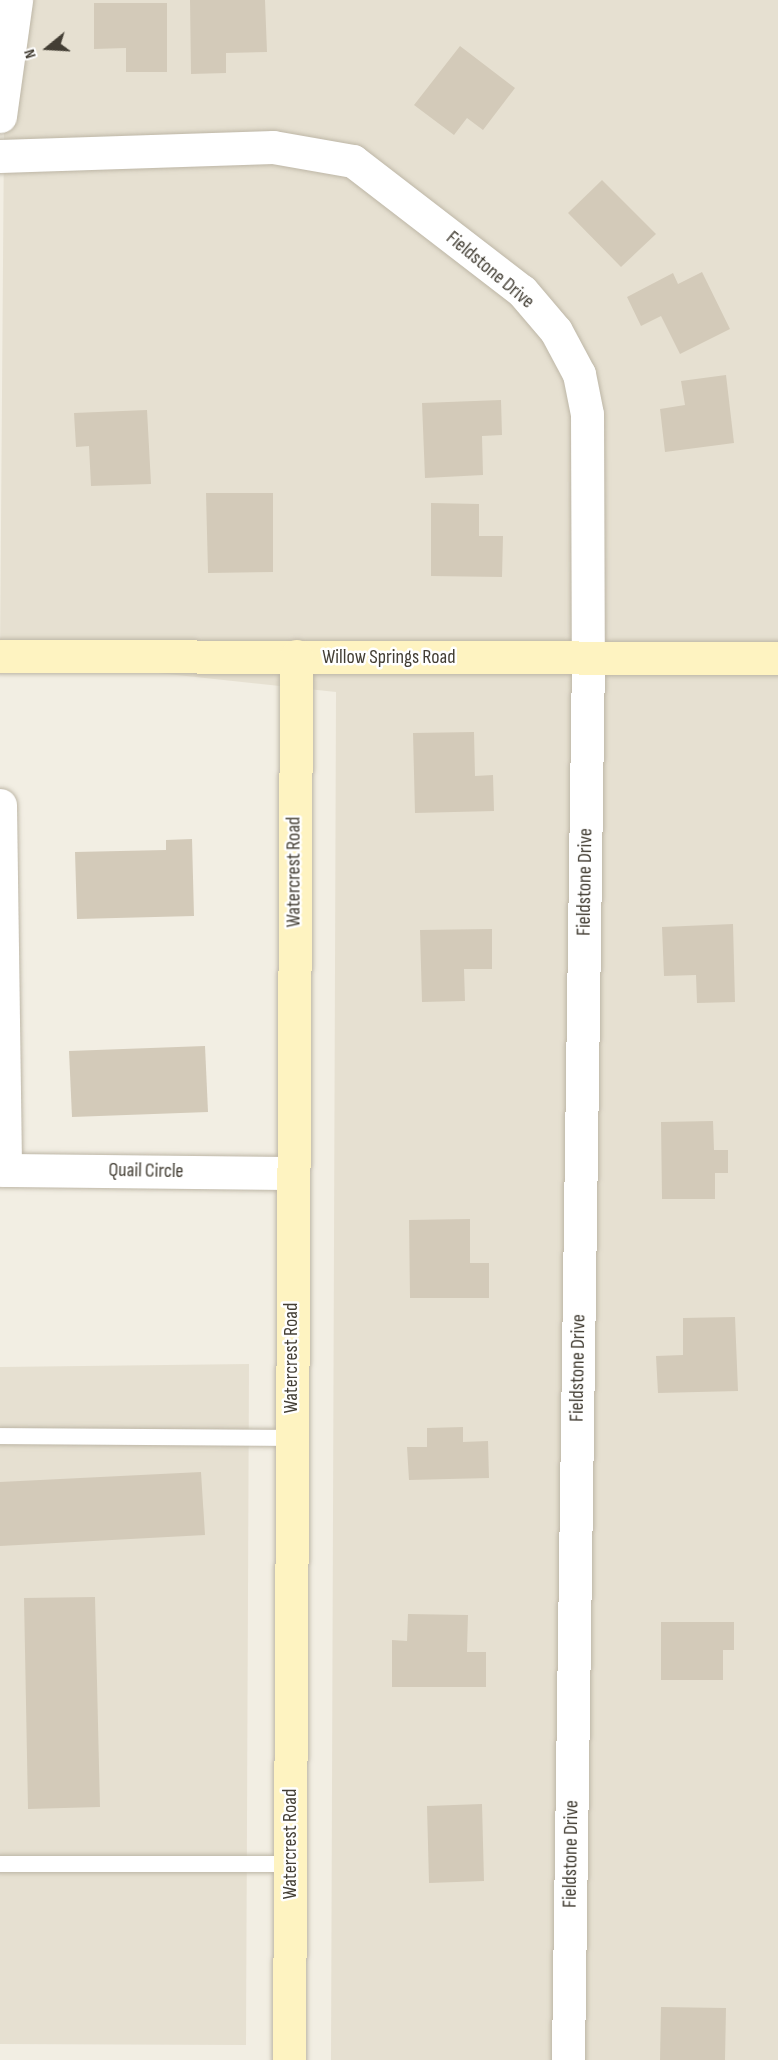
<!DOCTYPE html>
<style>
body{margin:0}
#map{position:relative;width:778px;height:2060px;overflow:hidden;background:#f2eee3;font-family:"Sofia Sans Condensed",sans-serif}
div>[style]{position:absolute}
.residential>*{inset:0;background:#e6e0d1}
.building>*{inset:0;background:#d3cab9}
.roads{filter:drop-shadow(0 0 2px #bdb6a6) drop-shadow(0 0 2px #bdb6a6)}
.lane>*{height:16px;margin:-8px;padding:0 8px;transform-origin:8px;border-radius:8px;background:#fff}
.street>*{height:33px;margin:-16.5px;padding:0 16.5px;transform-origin:16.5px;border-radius:16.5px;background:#fff}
.secondary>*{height:33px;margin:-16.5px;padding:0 16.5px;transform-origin:16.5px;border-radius:16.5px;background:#fef3c1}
span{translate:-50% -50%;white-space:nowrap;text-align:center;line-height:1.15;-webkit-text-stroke:5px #fff;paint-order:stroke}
.street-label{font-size:20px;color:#433e34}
.north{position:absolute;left:18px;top:18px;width:60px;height:60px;-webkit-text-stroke:4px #fff;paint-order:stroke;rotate:252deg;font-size:16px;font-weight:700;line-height:24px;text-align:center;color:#433e34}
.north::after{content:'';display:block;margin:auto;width:21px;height:27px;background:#433e34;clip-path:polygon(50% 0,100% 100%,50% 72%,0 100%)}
</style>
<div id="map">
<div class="residential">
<div style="clip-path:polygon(5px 0,778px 0,778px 2060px,331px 2060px,336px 692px,0 656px)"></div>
<div style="clip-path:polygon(249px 1364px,246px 2045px,0 2044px,0 1367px)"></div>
</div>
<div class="building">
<div style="clip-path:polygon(190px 0,265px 0,267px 52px,226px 53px,226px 73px,191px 74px)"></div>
<div style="clip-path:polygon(94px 3px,167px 3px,167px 72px,126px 72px,126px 48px,94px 49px)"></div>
<div style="clip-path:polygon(460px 46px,515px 88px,483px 130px,467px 118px,454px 135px,414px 105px)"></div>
<div style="clip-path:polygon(602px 180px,656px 234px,621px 267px,568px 213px)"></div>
<div style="clip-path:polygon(702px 272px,730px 329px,680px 354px,661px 316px,641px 326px,627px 297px,673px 273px,678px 284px)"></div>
<div style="clip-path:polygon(726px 375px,734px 443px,665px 452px,660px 409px,685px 405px,681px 381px)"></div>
<div style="clip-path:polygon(501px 400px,502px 435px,482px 436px,483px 475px,425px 478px,422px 403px)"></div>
<div style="clip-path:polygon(147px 410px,151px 484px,91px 486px,89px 446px,76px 447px,74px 413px)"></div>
<div style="clip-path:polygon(206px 493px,273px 493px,273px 572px,208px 573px)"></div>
<div style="clip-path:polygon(431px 503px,479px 504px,479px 536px,503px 536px,502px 577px,431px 576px)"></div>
<div style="clip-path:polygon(474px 732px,475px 776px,493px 775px,494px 811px,415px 813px,413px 733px)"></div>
<div style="clip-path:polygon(192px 839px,194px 916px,77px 919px,75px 852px,166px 850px,166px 840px)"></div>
<div style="clip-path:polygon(733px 924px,735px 1002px,697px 1003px,696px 975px,664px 976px,662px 927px)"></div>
<div style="clip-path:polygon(492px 929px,492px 969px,464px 969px,465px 1001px,422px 1002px,420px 930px)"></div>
<div style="clip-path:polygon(205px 1046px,208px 1112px,72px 1117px,69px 1051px)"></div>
<div style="clip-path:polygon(713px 1121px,714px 1150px,728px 1150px,728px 1173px,715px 1173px,715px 1199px,662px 1199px,661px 1122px)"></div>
<div style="clip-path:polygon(470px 1219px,470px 1263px,489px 1263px,489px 1298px,410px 1298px,409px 1220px)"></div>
<div style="clip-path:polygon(735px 1317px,738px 1391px,658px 1393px,656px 1356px,683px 1355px,683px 1318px)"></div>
<div style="clip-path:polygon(463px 1427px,463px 1442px,488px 1441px,489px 1478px,409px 1480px,407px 1447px,427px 1447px,427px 1428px)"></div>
<div style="clip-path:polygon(201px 1472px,205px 1535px,0 1546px,0 1482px)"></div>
<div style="clip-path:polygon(95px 1597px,100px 1807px,28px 1809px,24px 1598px)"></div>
<div style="clip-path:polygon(408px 1614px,468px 1615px,467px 1652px,486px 1652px,486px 1687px,392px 1687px,392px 1640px,407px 1641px)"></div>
<div style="clip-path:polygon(661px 1622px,734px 1622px,734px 1650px,723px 1650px,723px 1680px,661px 1680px)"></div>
<div style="clip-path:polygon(482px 1804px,484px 1881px,429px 1883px,427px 1806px)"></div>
<div style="clip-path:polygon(661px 2007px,726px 2008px,725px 2060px,660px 2060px)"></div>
</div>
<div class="roads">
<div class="lane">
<div style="left:0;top:1436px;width:291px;rotate:0.4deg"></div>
<div style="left:0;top:1864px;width:290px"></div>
</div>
<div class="street">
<div style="left:0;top:116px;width:117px;rotate:-82.1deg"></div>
<div style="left:0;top:156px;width:273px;rotate:-1.9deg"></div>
<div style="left:273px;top:147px;width:81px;rotate:9.9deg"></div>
<div style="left:353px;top:161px;width:213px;rotate:37.6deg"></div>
<div style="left:522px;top:291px;width:52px;rotate:49.6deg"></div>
<div style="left:556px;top:331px;width:49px;rotate:61.9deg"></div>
<div style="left:579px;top:374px;width:41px;rotate:78.7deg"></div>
<div style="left:587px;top:414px;width:244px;rotate:89.8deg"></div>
<div style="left:588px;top:658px;width:1402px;rotate:90.82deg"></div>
<div style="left:0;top:805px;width:365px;rotate:89.2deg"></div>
<div style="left:0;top:1170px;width:292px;rotate:0.6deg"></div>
</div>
<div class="secondary">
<div style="left:0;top:656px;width:778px;rotate:0.15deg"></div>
<div style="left:289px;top:2060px;width:1404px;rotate:-89.71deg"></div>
</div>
</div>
<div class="street-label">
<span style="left:490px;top:270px;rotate:40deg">Fieldstone Drive</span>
<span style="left:389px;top:657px">Willow Springs Road</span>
<span style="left:294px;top:872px;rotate:-90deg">Watercrest Road</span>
<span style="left:585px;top:882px;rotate:-89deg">Fieldstone Drive</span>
<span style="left:146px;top:1171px;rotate:1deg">Quail Circle</span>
<span style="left:291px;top:1358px;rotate:-90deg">Watercrest Road</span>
<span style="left:578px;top:1368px;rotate:-89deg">Fieldstone Drive</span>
<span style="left:290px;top:1844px;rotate:-90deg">Watercrest Road</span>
<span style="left:571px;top:1854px;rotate:-89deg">Fieldstone Drive</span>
</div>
<div class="north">N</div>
</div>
